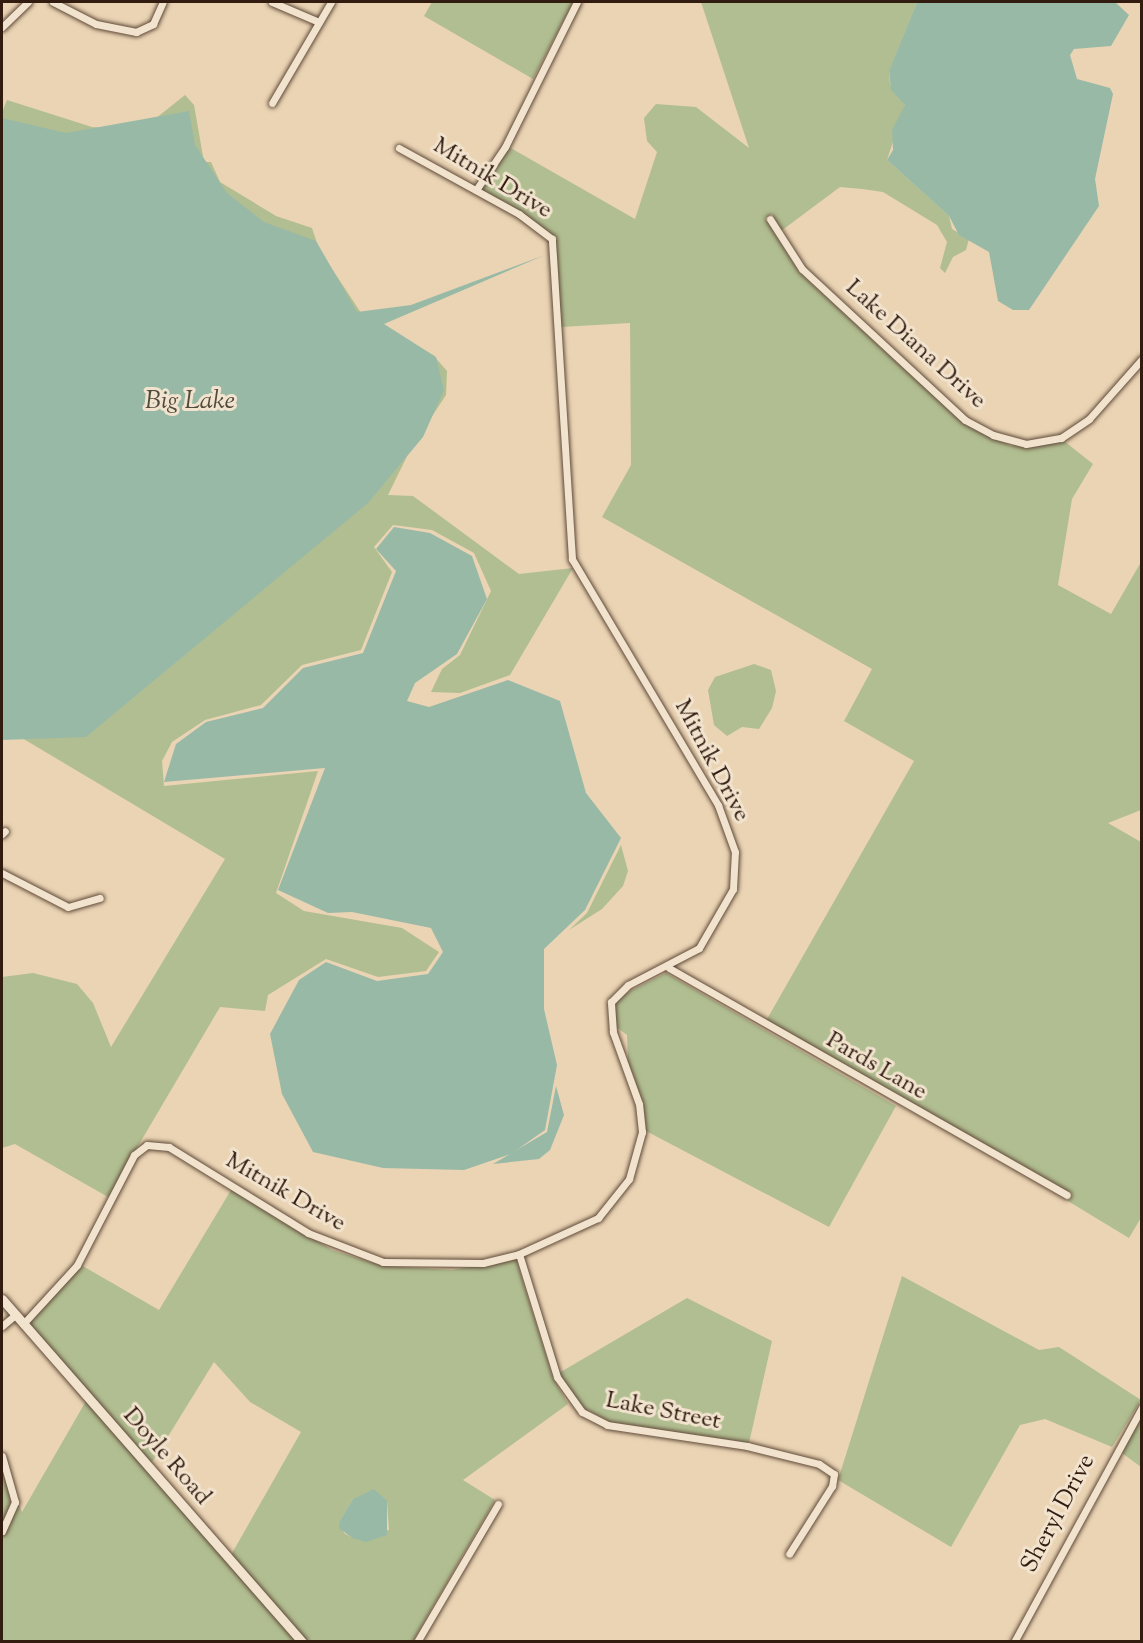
<!DOCTYPE html>
<style>
body{margin:0}
#map{position:relative;width:1143px;height:1643px;overflow:hidden;background:#ead4b4;font-family:"Sorts Mill Goudy",serif}
div>[style]{position:absolute}
.green>*{inset:0;background:#b1be91}
.water>*{inset:0;background:#99b9a7}
.roads{filter:drop-shadow(0 0 2px #604a39) drop-shadow(0 0 2px #604a39)}
.street>*{height:7px;margin:-3.5px;padding:0 3.5px;transform-origin:3.5px;border-radius:3.5px;background:#f1e3ce}
.secondary>*{height:9px;margin:-4.5px;padding:0 4.5px;transform-origin:4.5px;border-radius:4.5px;background:#f1e3ce}
span{translate:-50% -50%;white-space:nowrap;text-align:center;line-height:1.15;-webkit-text-stroke:6px #f1e3ce;paint-order:stroke}
.street-label{font-size:24px;color:#321c10}
.water-label{font-size:26px;color:#514b3d;font-style:italic}
.frame{position:absolute;inset:0;border:3px solid #321c10;pointer-events:none}
</style>
<div id="map">
<div class="green">
<div style="clip-path:polygon(432px 2px,573px 2px,533px 79px,424px 16px)"></div>
<div style="clip-path:polygon(701px 2px,917px 2px,889px 72px,890px 84px,905px 105px,887px 160px,949px 216px,952px 229px,969px 239px,966px 250px,953px 257px,945px 273px,940px 268px,947px 242px,937px 225px,883px 192px,862px 189px,840px 187px,781px 231px,772px 214px,765px 218px,799px 272px,963px 423px,1011px 446px,1064px 441px,1093px 464px,1072px 499px,1058px 585px,1111px 614px,1141px 562px,1141px 810px,1108px 823px,1141px 842px,1142px 1216px,1129px 1238px,1058px 1195px,1067px 1200px,1071px 1193px,766px 1021px,914px 761px,844px 721px,872px 669px,602px 517px,631px 465px,630px 323px,561px 327px,555px 238px,481px 188px,509px 147px,635px 219px,657px 152px,647px 141px,644px 118px,656px 104px,696px 107px,749px 148px)"></div>
<div style="clip-path:polygon(185px 95px,194px 105px,204px 162px,211px 162px,220px 182px,276px 216px,312px 228px,319px 249px,361px 313px,412px 306px,377px 325px,433px 355px,447px 371px,446px 395px,411px 448px,388px 495px,413px 496px,519px 574px,573px 568px,510px 675px,460px 693px,431px 692px,442px 669px,460px 655px,491px 591px,474px 553px,432px 530px,393px 525px,374px 547px,392px 572px,361px 650px,302px 665px,261px 705px,205px 720px,172px 742px,162px 761px,164px 786px,318px 771px,276px 893px,304px 911px,402px 928px,439px 952px,426px 971px,378px 977px,326px 959px,268px 995px,265px 1011px,220px 1007px,108px 1197px,15px 1144px,2px 1148px,2px 977px,33px 973px,77px 984px,93px 1003px,111px 1047px,225px 859px,22px 738px,2px 112px,7px 100px,92px 127px,117px 129px,155px 119px)"></div>
<div style="clip-path:polygon(754px 664px,771px 670px,776px 691px,772px 708px,759px 729px,742px 727px,727px 736px,714px 725px,708px 690px,715px 677px)"></div>
<div style="clip-path:polygon(621px 845px,628px 871px,623px 886px,602px 909px,569px 930px,587px 913px)"></div>
<div style="clip-path:polygon(666px 973px,896px 1106px,829px 1227px,646px 1131px,643px 1102px,628px 1062px,627px 1035px,615px 1026px,613px 1014px,617px 1001px,630px 991px)"></div>
<div style="clip-path:polygon(evenodd,231px 1190px,332px 1250px,383px 1266px,452px 1270px,516px 1259px,553px 1378px,568px 1404px,463px 1480px,495px 1500px,413px 1641px,307px 1641px,231px 1555px,301px 1432px,250px 1402px,214px 1362px,151px 1464px,28px 1324px,81px 1265px,159px 1310px,231px 1190px,353px 1499px,387px 1501px,389px 1530px,352px 1538px,344px 1533px,340px 1520px,353px 1499px)"></div>
<div style="clip-path:polygon(902px 1276px,1039px 1350px,1059px 1347px,1141px 1400px,1112px 1447px,1045px 1419px,1020px 1425px,951px 1547px,838px 1480px)"></div>
<div style="clip-path:polygon(687px 1298px,772px 1341px,749px 1443px,610px 1422px,582px 1407px,565px 1386px,559px 1373px)"></div>
<div style="clip-path:polygon(86px 1401px,297px 1642px,2px 1642px,2px 1538px,18px 1503px,22px 1512px)"></div>
<div style="clip-path:polygon(1141px 1412px,1141px 1467px,1118px 1450px)"></div>
<div style="clip-path:polygon(2px 1466px,11px 1502px,2px 1524px)"></div>
</div>
<div class="water">
<div style="clip-path:polygon(917px 2px,1115px 2px,1129px 15px,1111px 46px,1074px 49px,1070px 55px,1077px 79px,1110px 88px,1113px 94px,1095px 179px,1099px 206px,1029px 310px,1013px 310px,998px 301px,989px 252px,959px 235px,949px 216px,887px 160px,893px 150px,892px 130px,905px 105px,891px 90px,889px 71px)"></div>
<div style="clip-path:polygon(189px 111px,195px 145px,227px 193px,264px 222px,316px 241px,357px 312px,411px 305px,545px 255px,384px 324px,436px 357px,444px 390px,423px 437px,368px 503px,86px 737px,2px 740px,2px 118px,66px 133px)"></div>
<div style="clip-path:polygon(394px 527px,430px 533px,472px 556px,487px 599px,457px 654px,415px 683px,407px 701px,429px 707px,508px 680px,560px 701px,586px 793px,621px 838px,585px 910px,544px 949px,544px 1009px,557px 1065px,545px 1130px,511px 1154px,464px 1170px,383px 1168px,313px 1152px,282px 1094px,270px 1034px,299px 980px,326px 962px,377px 981px,428px 974px,443px 952px,431px 928px,352px 912px,328px 913px,278px 890px,325px 768px,164px 782px,176px 744px,206px 722px,263px 708px,303px 668px,363px 653px,396px 571px,376px 549px)"></div>
<div style="clip-path:polygon(556px 1086px,564px 1115px,550px 1150px,539px 1159px,493px 1164px,547px 1132px)"></div>
<div style="clip-path:polygon(374px 1489px,387px 1501px,387px 1535px,366px 1542px,352px 1538px,339px 1528px,340px 1520px,353px 1499px)"></div>
</div>
<div class="roads">
<div class="street">
<div style="left:53px;top:2px;width:48px;rotate:27.1deg"></div>
<div style="left:96px;top:24px;width:41px;rotate:11.3deg"></div>
<div style="left:136px;top:32px;width:19px;rotate:-25deg"></div>
<div style="left:153px;top:24px;width:24px;rotate:-66deg"></div>
<div style="left:272px;top:2px;width:51px;rotate:23.1deg"></div>
<div style="left:2px;top:27px;width:36px;rotate:-44deg"></div>
<div style="left:272px;top:103px;width:117px;rotate:-59.7deg"></div>
<div style="left:476px;top:190px;width:52px;rotate:-56deg"></div>
<div style="left:505px;top:147px;width:162px;rotate:-63.6deg"></div>
<div style="left:770px;top:219px;width:59px;rotate:57.4deg"></div>
<div style="left:802px;top:269px;width:222px;rotate:42.8deg"></div>
<div style="left:965px;top:420px;width:32px;rotate:28deg"></div>
<div style="left:993px;top:435px;width:34px;rotate:15deg"></div>
<div style="left:1026px;top:444px;width:36px;rotate:-10deg"></div>
<div style="left:1061px;top:438px;width:34px;rotate:-34deg"></div>
<div style="left:1089px;top:419px;width:80px;rotate:-48.5deg"></div>
<div style="left:2px;top:834px;width:4px;rotate:-45deg"></div>
<div style="left:2px;top:873px;width:74px;rotate:27.3deg"></div>
<div style="left:68px;top:907px;width:33px;rotate:-16deg"></div>
<div style="left:669px;top:968px;width:458px;rotate:29.7deg"></div>
<div style="left:519px;top:1254px;width:129px;rotate:72.8deg"></div>
<div style="left:557px;top:1377px;width:43px;rotate:54.5deg"></div>
<div style="left:582px;top:1412px;width:28px;rotate:27deg"></div>
<div style="left:607px;top:1425px;width:142px;rotate:8.5deg"></div>
<div style="left:747px;top:1446px;width:74px;rotate:14deg"></div>
<div style="left:819px;top:1464px;width:18px;rotate:34deg"></div>
<div style="left:834px;top:1474px;width:12px;rotate:99deg"></div>
<div style="left:832px;top:1486px;width:80px;rotate:122.3deg"></div>
<div style="left:23px;top:1324px;width:80px;rotate:-47.5deg"></div>
<div style="left:77px;top:1265px;width:124px;rotate:-62.6deg"></div>
<div style="left:134px;top:1155px;width:16px;rotate:-38deg"></div>
<div style="left:147px;top:1145px;width:22px;rotate:5deg"></div>
<div style="left:169px;top:1147px;width:163px;rotate:31.7deg"></div>
<div style="left:308px;top:1233px;width:80px;rotate:21.1deg"></div>
<div style="left:383px;top:1262px;width:100px;rotate:0.6deg"></div>
<div style="left:483px;top:1263px;width:37px;rotate:-14deg"></div>
<div style="left:519px;top:1254px;width:87px;rotate:-24.5deg"></div>
<div style="left:598px;top:1218px;width:50px;rotate:-51.5deg"></div>
<div style="left:629px;top:1179px;width:49px;rotate:-74.5deg"></div>
<div style="left:642px;top:1132px;width:28px;rotate:-96deg"></div>
<div style="left:639px;top:1104px;width:77px;rotate:-109.9deg"></div>
<div style="left:613px;top:1032px;width:30px;rotate:-94deg"></div>
<div style="left:611px;top:1002px;width:24px;rotate:-45deg"></div>
<div style="left:628px;top:985px;width:80px;rotate:-27.5deg"></div>
<div style="left:699px;top:948px;width:68px;rotate:-60deg"></div>
<div style="left:733px;top:889px;width:37px;rotate:-87deg"></div>
<div style="left:735px;top:852px;width:50px;rotate:-109.9deg"></div>
<div style="left:718px;top:805px;width:286px;rotate:-120.7deg"></div>
<div style="left:572px;top:559px;width:321px;rotate:-93.6deg"></div>
<div style="left:552px;top:239px;width:41px;rotate:-142.9deg"></div>
<div style="left:519px;top:214px;width:137px;rotate:-151.2deg"></div>
<div style="left:2px;top:1326px;width:17px;rotate:-40deg"></div>
<div style="left:2px;top:1456px;width:48px;rotate:74.2deg"></div>
<div style="left:15px;top:1502px;width:32px;rotate:114deg"></div>
<div style="left:417px;top:1642px;width:160px;rotate:-59.6deg"></div>
<div style="left:1014px;top:1642px;width:268px;rotate:-61.4deg"></div>
</div>
<div class="secondary">
<div style="left:2px;top:1299px;width:456px;rotate:48.8deg"></div>
</div>
</div>
<div class="street-label">
<span style="left:492px;top:179px;rotate:31deg">Mitnik Drive</span>
<span style="left:915px;top:345px;rotate:42deg">Lake Diana Drive</span>
<span style="left:711px;top:761px;rotate:62deg">Mitnik Drive</span>
<span style="left:876px;top:1067px;rotate:30deg">Pards Lane</span>
<span style="left:285px;top:1193px;rotate:30deg">Mitnik Drive</span>
<span style="left:663px;top:1412px;rotate:11deg">Lake Street</span>
<span style="left:166px;top:1457px;rotate:49deg">Doyle Road</span>
<span style="left:1059px;top:1514px;rotate:-62deg">Sheryl Drive</span>
</div>
<div class="water-label">
<span style="left:190px;top:402px">Big Lake</span>
</div>
<div class="frame"></div>
</div>
